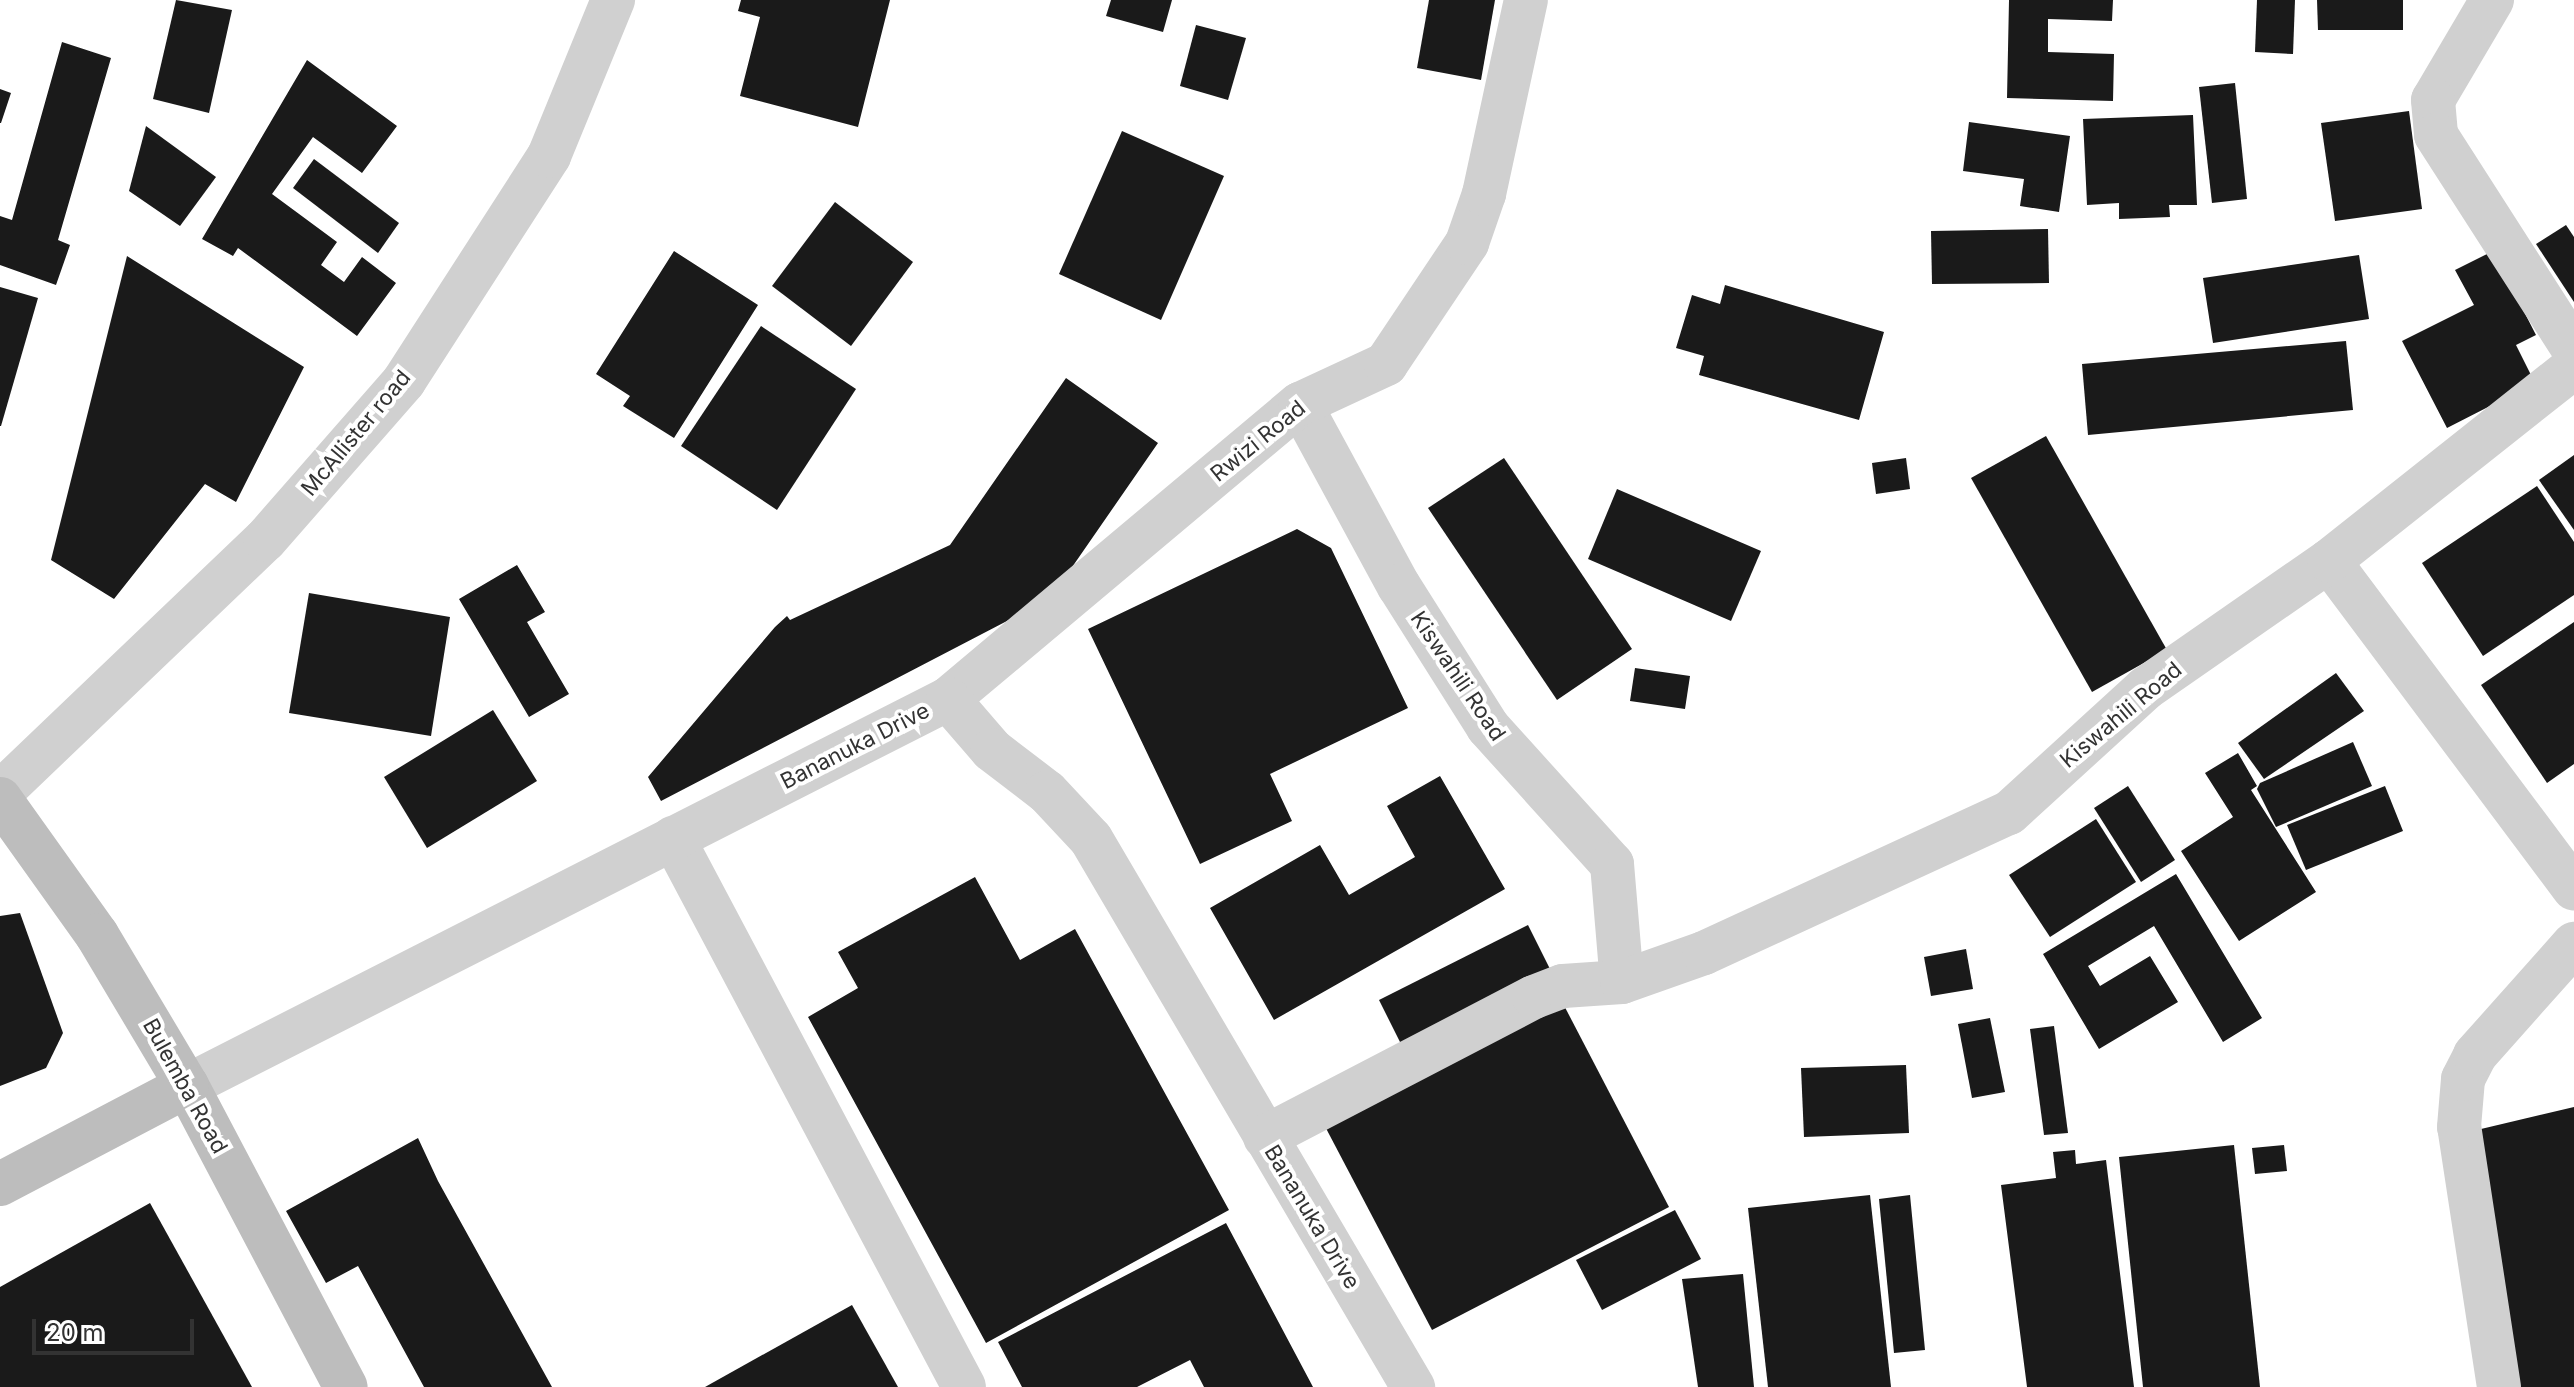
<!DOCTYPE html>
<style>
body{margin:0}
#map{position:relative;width:2574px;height:1387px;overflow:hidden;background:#fff;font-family:Inter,sans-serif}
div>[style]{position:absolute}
.building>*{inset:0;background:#1a1a1a}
.street>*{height:44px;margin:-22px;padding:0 22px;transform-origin:22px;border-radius:22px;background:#d0d0d0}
.secondary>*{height:44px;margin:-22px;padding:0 22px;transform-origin:22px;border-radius:22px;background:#bdbdbd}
span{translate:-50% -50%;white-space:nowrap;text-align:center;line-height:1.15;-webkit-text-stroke:8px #fff;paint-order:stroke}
.street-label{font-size:22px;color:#333}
.scale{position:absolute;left:32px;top:1319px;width:162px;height:36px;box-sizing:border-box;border:4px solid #333;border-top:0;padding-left:10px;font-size:24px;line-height:28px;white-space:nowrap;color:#333;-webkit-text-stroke:6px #fff;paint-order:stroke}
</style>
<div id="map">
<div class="building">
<div style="clip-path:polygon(176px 0,232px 10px,209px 113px,153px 99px)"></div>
<div style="clip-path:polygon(741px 0,890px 0,858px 127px,740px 96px,760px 17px,738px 11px)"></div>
<div style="clip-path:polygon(1111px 0,1172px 0,1163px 32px,1106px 16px)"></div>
<div style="clip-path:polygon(1429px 0,1495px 0,1481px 80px,1417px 68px)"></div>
<div style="clip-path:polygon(2009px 0,2113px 0,2112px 21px,2048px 19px,2048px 52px,2114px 54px,2113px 101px,2007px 98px)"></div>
<div style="clip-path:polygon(2257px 0,2295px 0,2293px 54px,2255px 52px)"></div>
<div style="clip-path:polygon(2317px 0,2403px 0,2403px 30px,2318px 30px)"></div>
<div style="clip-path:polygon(1196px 25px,1246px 38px,1228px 100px,1180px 86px)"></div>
<div style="clip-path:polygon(62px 42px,111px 58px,58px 240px,70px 245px,56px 285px,0 265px,0 216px,12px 220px)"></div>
<div style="clip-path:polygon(307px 60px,397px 126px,362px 173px,313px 137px,272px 194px,337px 242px,321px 265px,344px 282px,362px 257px,396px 283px,357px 336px,238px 248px,233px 256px,202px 239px)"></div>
<div style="clip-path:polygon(2235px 83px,2247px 199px,2212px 203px,2199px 87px)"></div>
<div style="clip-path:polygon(0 89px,11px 93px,1px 123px,0 123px)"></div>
<div style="clip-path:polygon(2409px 111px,2422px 209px,2335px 221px,2321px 123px)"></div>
<div style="clip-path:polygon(2193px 115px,2197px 205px,2169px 205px,2170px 217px,2119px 219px,2119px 203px,2087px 205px,2083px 119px)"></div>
<div style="clip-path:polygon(1969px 122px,2070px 136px,2059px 212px,2020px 206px,2024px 179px,1963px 171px)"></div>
<div style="clip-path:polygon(146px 126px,216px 177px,180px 226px,129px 191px)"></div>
<div style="clip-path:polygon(1122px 131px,1224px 176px,1161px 320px,1059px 274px)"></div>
<div style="clip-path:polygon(314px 159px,399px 223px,378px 253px,293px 188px)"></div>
<div style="clip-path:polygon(835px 202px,913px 262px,851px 346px,772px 286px)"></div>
<div style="clip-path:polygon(2566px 225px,2574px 237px,2574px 302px,2536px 244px)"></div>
<div style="clip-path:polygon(2048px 229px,2049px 283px,1932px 284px,1931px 231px)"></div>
<div style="clip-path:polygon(674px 251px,758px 305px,674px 438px,623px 406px,630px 396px,596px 374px)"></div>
<div style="clip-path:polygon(2493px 251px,2536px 335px,2516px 345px,2535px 383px,2447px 428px,2402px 341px,2474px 305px,2455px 270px)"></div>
<div style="clip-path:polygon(2359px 255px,2369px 319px,2213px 343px,2203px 278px)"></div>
<div style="clip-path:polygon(127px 256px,304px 367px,236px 502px,205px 484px,114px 599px,51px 560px)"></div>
<div style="clip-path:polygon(1725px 285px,1884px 332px,1859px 420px,1699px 375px,1704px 356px,1676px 348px,1692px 295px,1720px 304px)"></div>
<div style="clip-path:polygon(0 287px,38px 298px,1px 426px,0 426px)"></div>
<div style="clip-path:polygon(761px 326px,856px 389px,777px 510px,681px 446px)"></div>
<div style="clip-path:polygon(2346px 341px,2353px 410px,2088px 435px,2082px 364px)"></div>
<div style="clip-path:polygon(1066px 378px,1158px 443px,1041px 612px,1034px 607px,661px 801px,648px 777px,775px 627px,787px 616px,790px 620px,950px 545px)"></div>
<div style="clip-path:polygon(2046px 436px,2167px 650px,2092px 692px,1971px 478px)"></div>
<div style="clip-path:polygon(2574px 455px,2574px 530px,2539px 480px)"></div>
<div style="clip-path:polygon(1504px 458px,1632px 649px,1557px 700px,1428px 508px)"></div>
<div style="clip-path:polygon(1906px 458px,1910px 489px,1876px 494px,1872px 463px)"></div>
<div style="clip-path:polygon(2537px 486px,2574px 542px,2574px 595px,2483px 656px,2422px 563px)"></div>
<div style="clip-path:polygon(1617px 489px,1761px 551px,1731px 621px,1588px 559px)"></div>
<div style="clip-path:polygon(1297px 529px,1331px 548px,1408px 708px,1270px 774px,1292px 821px,1200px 864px,1088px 629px)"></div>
<div style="clip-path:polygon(517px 565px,545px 612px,527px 622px,569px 694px,529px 717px,459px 599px)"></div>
<div style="clip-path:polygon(309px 593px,450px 617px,431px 736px,289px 713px)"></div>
<div style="clip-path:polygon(2574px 622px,2574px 764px,2547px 783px,2481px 685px)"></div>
<div style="clip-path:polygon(1635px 668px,1690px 676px,1685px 709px,1630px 701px)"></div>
<div style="clip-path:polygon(2336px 673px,2364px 711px,2264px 779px,2238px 743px)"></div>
<div style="clip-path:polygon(493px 710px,537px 781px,427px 848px,384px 777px)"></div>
<div style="clip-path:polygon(2353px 742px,2372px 786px,2276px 827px,2257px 789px,2260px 783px)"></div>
<div style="clip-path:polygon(2238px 753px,2257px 786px,2251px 790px,2316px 892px,2239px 941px,2181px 851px,2233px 817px,2205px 773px)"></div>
<div style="clip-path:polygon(1440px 776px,1505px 889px,1274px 1020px,1210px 908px,1320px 845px,1349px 895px,1415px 857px,1387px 806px)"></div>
<div style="clip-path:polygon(2128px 786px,2175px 860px,2141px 882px,2094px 808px)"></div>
<div style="clip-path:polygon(2385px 786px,2403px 831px,2306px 870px,2287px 825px)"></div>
<div style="clip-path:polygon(2096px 819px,2136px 882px,2050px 937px,2009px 875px)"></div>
<div style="clip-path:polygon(2176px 874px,2262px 1018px,2223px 1042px,2154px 926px,2088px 966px,2100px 986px,2150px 956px,2178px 1002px,2099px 1049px,2043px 954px)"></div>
<div style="clip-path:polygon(975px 877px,1020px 960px,1075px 929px,1229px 1210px,986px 1343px,808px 1017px,858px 988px,838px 952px)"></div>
<div style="clip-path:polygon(20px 913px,63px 1033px,46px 1068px,0 1086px,0 916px)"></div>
<div style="clip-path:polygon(1528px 925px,1555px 979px,1406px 1054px,1379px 1000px)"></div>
<div style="clip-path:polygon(1966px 949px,1973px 989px,1931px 996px,1924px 957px)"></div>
<div style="clip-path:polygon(1557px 992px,1669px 1207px,1432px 1330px,1319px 1115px)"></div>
<div style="clip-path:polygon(1990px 1018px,2005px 1092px,1972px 1098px,1958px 1024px)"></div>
<div style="clip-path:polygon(2054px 1026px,2068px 1133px,2044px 1135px,2030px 1029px)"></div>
<div style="clip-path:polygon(1906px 1065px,1909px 1133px,1804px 1137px,1801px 1068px)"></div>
<div style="clip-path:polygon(2574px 1107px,2574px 1387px,2514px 1387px,2481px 1129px)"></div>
<div style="clip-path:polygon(418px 1138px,438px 1181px,552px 1387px,424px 1387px,358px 1266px,326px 1283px,286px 1211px)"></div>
<div style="clip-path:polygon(2234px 1145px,2260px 1387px,2143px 1387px,2119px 1157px)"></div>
<div style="clip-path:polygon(2284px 1145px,2287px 1171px,2255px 1174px,2252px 1148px)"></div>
<div style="clip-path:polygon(2075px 1150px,2076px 1164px,2106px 1160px,2134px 1387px,2027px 1387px,2001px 1185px,2056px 1178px,2053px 1152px)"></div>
<div style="clip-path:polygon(1870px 1195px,1891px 1387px,1768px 1387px,1748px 1208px)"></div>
<div style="clip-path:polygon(1910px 1195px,1925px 1350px,1894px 1353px,1879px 1199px)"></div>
<div style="clip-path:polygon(150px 1203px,252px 1387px,0 1387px,0 1287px)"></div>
<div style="clip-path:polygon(1675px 1210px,1701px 1259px,1602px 1310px,1576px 1260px)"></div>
<div style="clip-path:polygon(1226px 1223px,1313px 1387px,1204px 1387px,1190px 1360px,1137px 1387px,1022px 1387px,998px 1342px)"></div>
<div style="clip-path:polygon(1743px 1274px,1754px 1387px,1698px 1387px,1682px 1279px)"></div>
<div style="clip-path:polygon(852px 1305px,898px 1387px,705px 1387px)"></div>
</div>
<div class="street">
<div style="left:2492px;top:0;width:116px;rotate:120.5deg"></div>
<div style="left:2433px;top:100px;width:35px;rotate:85deg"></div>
<div style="left:2436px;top:135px;width:255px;rotate:57.3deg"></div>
<div style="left:1300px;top:404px;width:207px;rotate:61.5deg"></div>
<div style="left:1399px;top:586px;width:167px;rotate:57.7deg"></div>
<div style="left:1488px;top:727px;width:185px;rotate:47.9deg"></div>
<div style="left:1612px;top:864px;width:118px;rotate:85.2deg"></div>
<div style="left:2329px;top:561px;width:409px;rotate:53.2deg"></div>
<div style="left:948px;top:699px;width:459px;rotate:-40deg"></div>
<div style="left:1300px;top:404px;width:95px;rotate:-24.9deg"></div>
<div style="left:1386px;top:364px;width:146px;rotate:-56.2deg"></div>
<div style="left:1467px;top:243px;width:52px;rotate:-70.9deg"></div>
<div style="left:1484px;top:194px;width:198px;rotate:-77.8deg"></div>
<div style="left:0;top:793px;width:366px;rotate:-43.7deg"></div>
<div style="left:265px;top:540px;width:211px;rotate:-48.8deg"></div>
<div style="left:404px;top:381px;width:268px;rotate:-57.2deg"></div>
<div style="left:549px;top:156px;width:169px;rotate:-67.7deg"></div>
<div style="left:673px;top:838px;width:621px;rotate:62.07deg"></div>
<div style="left:187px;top:1086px;width:854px;rotate:-26.96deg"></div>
<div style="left:948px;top:699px;width:67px;rotate:49.2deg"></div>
<div style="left:992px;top:750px;width:69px;rotate:37.4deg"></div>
<div style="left:1047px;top:792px;width:64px;rotate:46.9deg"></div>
<div style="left:1091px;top:839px;width:636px;rotate:59.56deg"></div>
<div style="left:1265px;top:1137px;width:303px;rotate:-27.5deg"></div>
<div style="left:1534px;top:997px;width:31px;rotate:-21deg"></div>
<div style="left:1563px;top:986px;width:59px;rotate:-3.9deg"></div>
<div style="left:1622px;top:982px;width:87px;rotate:-19.5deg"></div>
<div style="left:1704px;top:953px;width:336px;rotate:-24.7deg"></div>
<div style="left:2009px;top:813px;width:185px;rotate:-42.4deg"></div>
<div style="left:2146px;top:688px;width:223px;rotate:-34.8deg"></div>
<div style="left:2329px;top:561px;width:313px;rotate:-38.4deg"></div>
<div style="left:2499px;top:1387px;width:263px;rotate:-98.7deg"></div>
<div style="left:2459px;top:1127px;width:48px;rotate:-85.2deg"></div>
<div style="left:2463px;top:1079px;width:27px;rotate:-63deg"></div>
<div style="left:2475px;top:1055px;width:149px;rotate:-48.3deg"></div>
</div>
<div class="secondary">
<div style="left:0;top:799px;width:167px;rotate:54.5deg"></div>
<div style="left:97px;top:935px;width:176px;rotate:59.2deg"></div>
<div style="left:187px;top:1086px;width:340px;rotate:62.2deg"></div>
<div style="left:0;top:1184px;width:211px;rotate:-27.7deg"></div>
</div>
<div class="street-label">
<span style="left:356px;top:433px;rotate:-50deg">McAllister road</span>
<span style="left:1258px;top:441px;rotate:-39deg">Rwizi Road</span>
<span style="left:1458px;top:676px;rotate:56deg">Kiswahili Road</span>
<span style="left:2121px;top:715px;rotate:-40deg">Kiswahili Road</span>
<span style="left:855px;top:746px;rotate:-27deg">Bananuka Drive</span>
<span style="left:185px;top:1086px;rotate:61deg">Bulemba Road</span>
<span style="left:1312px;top:1217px;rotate:59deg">Bananuka Drive</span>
</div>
<div class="scale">20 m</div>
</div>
